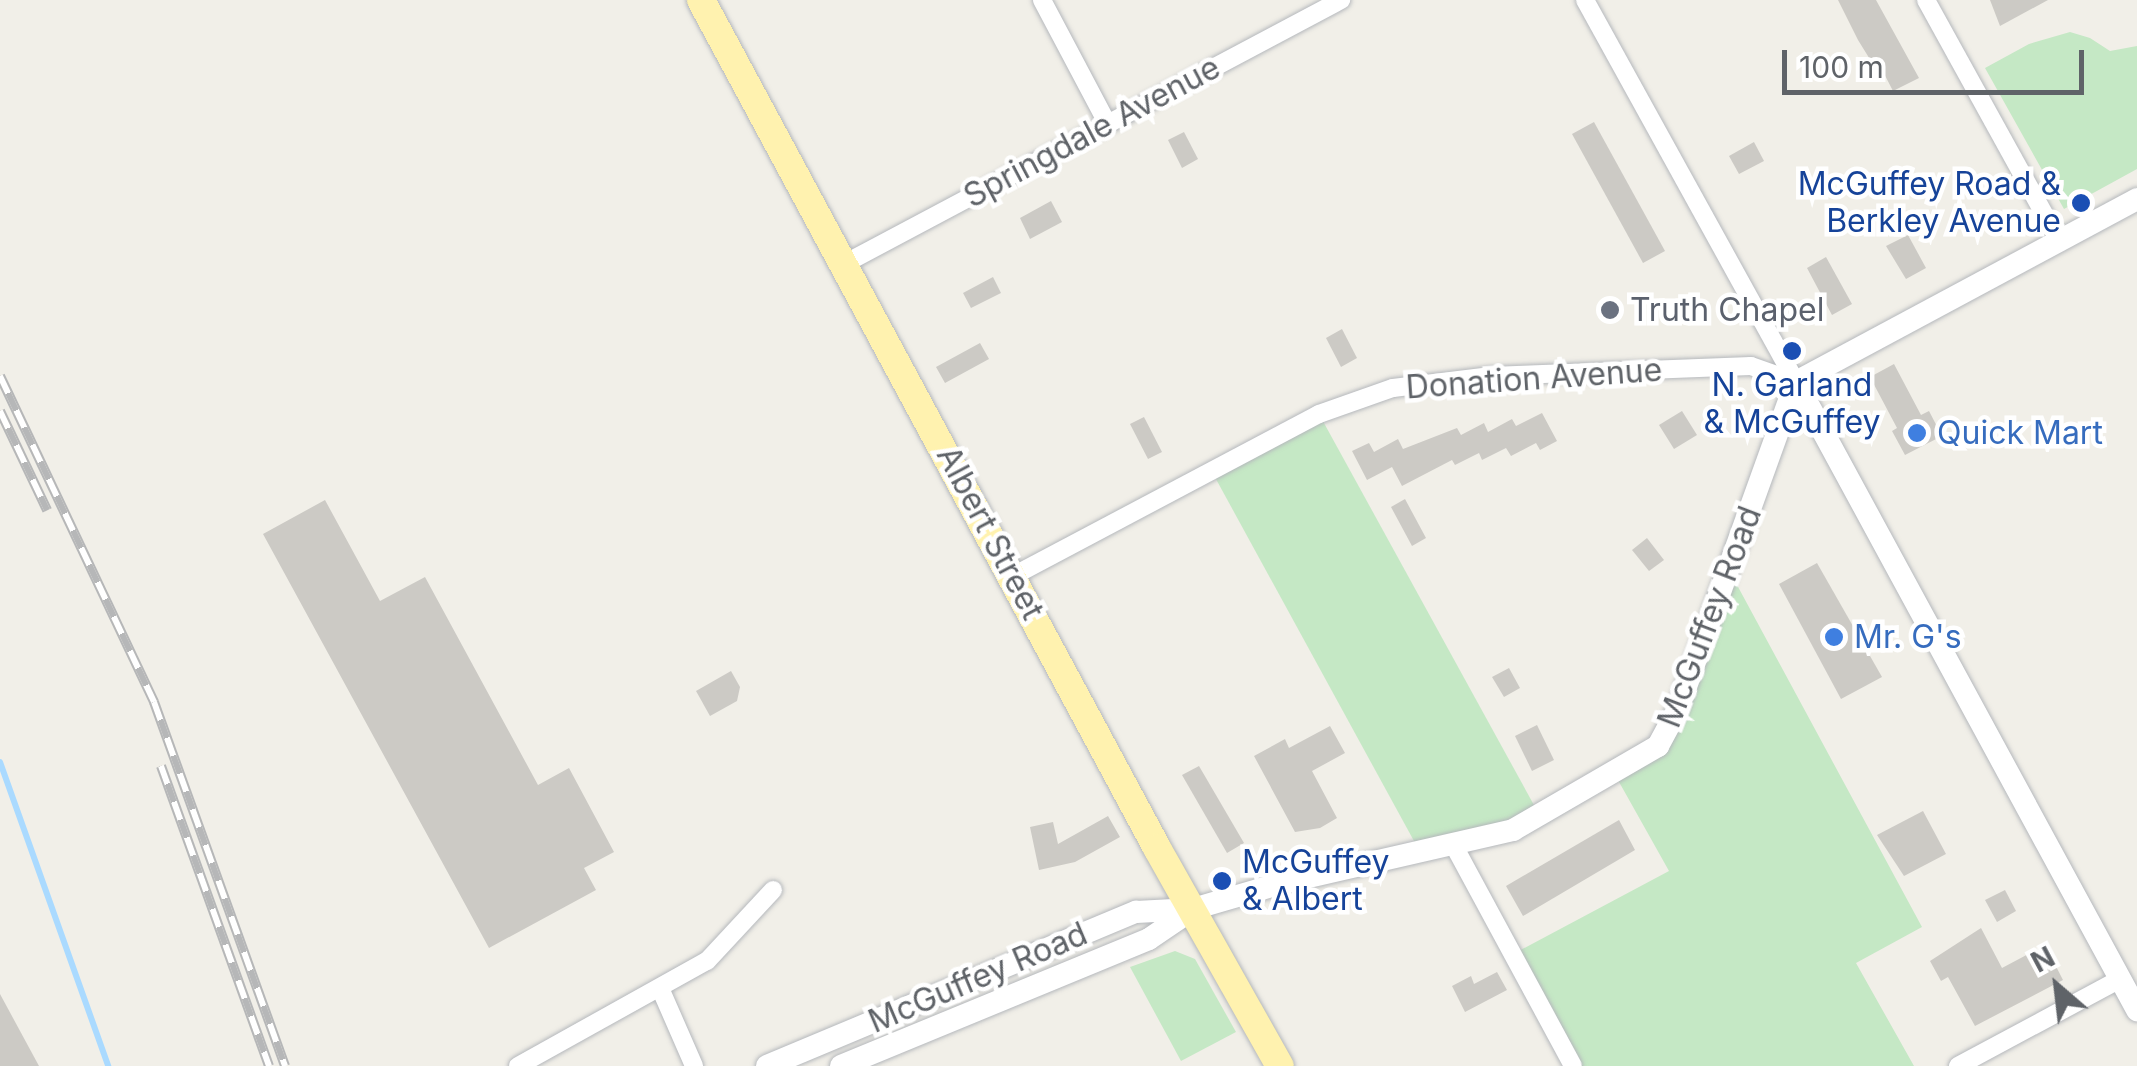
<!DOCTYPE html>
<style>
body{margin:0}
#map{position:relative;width:2137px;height:1066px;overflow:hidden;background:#f1efe8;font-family:Inter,sans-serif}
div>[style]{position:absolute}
.green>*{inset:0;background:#c5e8c5}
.stream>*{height:6px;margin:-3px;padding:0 3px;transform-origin:3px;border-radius:3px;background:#aadaff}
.building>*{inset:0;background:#cccac5}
.roads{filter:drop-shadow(0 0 2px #b5b8bc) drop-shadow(0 0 2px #b5b8bc)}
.street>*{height:18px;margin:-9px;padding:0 9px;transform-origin:9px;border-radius:9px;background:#fff}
.secondary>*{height:22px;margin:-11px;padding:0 11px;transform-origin:11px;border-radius:11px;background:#fff}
.primary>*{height:28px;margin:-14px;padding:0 14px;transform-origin:14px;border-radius:14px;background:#fff2af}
.rail>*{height:10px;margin-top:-5px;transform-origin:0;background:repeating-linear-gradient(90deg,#fff 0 19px,#b6b7b8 0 38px);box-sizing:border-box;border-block:2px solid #b6b7b8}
.dots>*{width:28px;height:28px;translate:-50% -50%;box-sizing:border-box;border:5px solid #fff;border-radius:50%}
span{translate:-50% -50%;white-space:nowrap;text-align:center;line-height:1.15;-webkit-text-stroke:9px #fff;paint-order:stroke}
.street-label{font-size:32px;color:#5f6368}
.transit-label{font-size:32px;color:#164399}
.right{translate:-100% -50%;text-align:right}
.left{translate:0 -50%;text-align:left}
.worship-label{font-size:32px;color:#5b616d}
.shop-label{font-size:32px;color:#366cbe}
.north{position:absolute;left:2007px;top:936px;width:100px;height:100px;-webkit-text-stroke:8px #fff;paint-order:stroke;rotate:332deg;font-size:28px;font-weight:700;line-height:40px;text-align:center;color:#5f6368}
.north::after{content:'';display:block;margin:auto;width:35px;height:45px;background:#5f6368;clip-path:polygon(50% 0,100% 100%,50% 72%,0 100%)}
.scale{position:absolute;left:1782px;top:50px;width:302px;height:45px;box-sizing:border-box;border:5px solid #5f6368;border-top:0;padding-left:12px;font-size:30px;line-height:35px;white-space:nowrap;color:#5f6368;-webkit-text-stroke:8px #fff;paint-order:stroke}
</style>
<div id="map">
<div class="green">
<div style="clip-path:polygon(2070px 32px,2090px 38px,2110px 51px,2137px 46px,2137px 169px,2064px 209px,1985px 68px,2029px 44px)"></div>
<div style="clip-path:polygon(1319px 414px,1540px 816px,1420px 852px,1211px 470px)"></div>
<div style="clip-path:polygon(1730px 572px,1922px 927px,1856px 963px,1914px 1066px,1573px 1066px,1513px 954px,1669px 871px,1614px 773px,1658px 746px)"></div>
<div style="clip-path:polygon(1175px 951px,1195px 959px,1236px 1032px,1181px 1061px,1130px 967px)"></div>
</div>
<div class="stream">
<div style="left:0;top:762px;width:323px;rotate:70.4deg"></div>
</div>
<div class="building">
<div style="clip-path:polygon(1838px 0,1876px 0,1919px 78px,1893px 91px,1876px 58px,1871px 61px,1858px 40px)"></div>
<div style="clip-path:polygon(1990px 0,2048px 0,2000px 26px)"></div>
<div style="clip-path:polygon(1594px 122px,1665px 251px,1643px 263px,1572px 134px)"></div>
<div style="clip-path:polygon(1184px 132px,1198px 159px,1182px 168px,1168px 140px)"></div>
<div style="clip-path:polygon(1754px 142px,1764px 161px,1739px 174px,1729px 156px)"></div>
<div style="clip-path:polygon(1051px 201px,1062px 222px,1030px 239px,1020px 218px)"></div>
<div style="clip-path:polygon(1908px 235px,1926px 268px,1906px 279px,1886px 246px)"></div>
<div style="clip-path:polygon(1826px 257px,1852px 304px,1832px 315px,1807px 268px)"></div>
<div style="clip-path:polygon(993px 277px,1001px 293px,971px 308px,963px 293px)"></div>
<div style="clip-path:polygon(1342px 329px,1357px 358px,1341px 367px,1326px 338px)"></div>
<div style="clip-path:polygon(980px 343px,989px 359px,945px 383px,936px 367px)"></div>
<div style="clip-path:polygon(1894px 364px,1921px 415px,1929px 411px,1942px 436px,1905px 455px,1892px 431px,1897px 428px,1870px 377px)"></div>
<div style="clip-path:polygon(1682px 411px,1697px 435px,1674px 449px,1659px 425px)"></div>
<div style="clip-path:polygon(1542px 413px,1557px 441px,1540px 450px,1536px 443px,1511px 456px,1506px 448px,1482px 460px,1479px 453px,1455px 465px,1452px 460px,1402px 486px,1392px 467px,1367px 480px,1352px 451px,1369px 443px,1374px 452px,1398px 439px,1403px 449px,1457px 428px,1461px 435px,1484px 423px,1488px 432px,1512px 419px,1516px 426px)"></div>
<div style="clip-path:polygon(1144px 417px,1162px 452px,1148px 459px,1130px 424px)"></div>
<div style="clip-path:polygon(1405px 499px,1426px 538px,1412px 546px,1391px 507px)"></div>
<div style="clip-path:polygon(325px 500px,380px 601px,425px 577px,538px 785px,569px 768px,614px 852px,584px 868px,596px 890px,489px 948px,263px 534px)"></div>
<div style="clip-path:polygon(1647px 538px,1664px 560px,1649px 571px,1632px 550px)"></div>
<div style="clip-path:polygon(1817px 563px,1882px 677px,1841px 699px,1779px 584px)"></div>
<div style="clip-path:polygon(1509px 668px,1520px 688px,1504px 697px,1492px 677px)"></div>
<div style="clip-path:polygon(731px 671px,740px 687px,737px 701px,710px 716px,696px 691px)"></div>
<div style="clip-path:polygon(1537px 725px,1554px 760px,1532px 771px,1515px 736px)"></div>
<div style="clip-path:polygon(1330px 726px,1345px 753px,1312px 771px,1337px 818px,1320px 828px,1295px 832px,1254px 756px,1285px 739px,1289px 748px)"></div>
<div style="clip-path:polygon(1199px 766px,1244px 843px,1227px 853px,1182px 775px)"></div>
<div style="clip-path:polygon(1923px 811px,1946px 854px,1904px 876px,1877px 835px)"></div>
<div style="clip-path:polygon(1108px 816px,1120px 837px,1075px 862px,1039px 870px,1030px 827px,1053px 822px,1058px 844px)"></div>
<div style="clip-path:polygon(1619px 820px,1635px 850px,1523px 916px,1506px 886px)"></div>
<div style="clip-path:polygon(2005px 890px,2016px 911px,1997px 922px,1985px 900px)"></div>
<div style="clip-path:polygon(1981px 928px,2002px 968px,2045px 945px,2063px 980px,1975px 1026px,1948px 977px,1941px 981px,1930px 961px)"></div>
<div style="clip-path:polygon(1497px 972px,1507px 990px,1465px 1012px,1452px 986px,1471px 976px,1474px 984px)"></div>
<div style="clip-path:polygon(0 994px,39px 1066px,0 1066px)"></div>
</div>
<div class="roads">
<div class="street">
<div style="left:1042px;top:0;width:139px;rotate:62.1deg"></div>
<div style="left:1585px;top:0;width:436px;rotate:61.1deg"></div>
<div style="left:1926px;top:0;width:275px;rotate:61.1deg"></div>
<div style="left:844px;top:264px;width:563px;rotate:-27.98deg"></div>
<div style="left:1013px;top:576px;width:346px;rotate:-27.9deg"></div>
<div style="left:1319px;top:414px;width:78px;rotate:-19.4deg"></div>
<div style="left:1393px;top:388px;width:99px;rotate:-7deg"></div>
<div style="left:1491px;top:376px;width:260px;rotate:-2.2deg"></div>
<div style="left:1751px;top:366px;width:48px;rotate:19.6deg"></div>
<div style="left:1453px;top:844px;width:252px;rotate:61.6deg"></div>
<div style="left:660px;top:988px;width:85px;rotate:66.4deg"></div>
<div style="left:518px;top:1066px;width:216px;rotate:-29.1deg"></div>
<div style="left:707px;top:961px;width:97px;rotate:-47.1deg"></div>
<div style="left:1958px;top:1066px;width:184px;rotate:-28.2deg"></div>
</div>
<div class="secondary">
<div style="left:1796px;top:382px;width:715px;rotate:61.5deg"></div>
<div style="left:767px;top:1066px;width:400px;rotate:-22.7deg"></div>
<div style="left:1136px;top:912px;width:57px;rotate:-3deg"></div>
<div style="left:1193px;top:909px;width:93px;rotate:-16.3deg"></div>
<div style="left:1282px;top:883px;width:237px;rotate:-12.9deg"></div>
<div style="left:1513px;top:830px;width:168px;rotate:-30.1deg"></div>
<div style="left:1658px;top:746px;width:42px;rotate:-61.6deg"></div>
<div style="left:1678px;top:709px;width:348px;rotate:-70.2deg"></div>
<div style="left:1796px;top:382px;width:387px;rotate:-28.2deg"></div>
<div style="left:841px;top:1066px;width:333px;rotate:-22.4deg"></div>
<div style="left:1149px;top:939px;width:50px;rotate:-34.3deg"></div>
</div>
<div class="primary">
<div style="left:701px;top:0;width:963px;rotate:61.73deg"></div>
<div style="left:1157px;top:848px;width:250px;rotate:60.6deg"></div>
</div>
</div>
<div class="rail">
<div style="left:0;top:376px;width:361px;rotate:64.7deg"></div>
<div style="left:154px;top:702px;width:387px;rotate:70.2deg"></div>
<div style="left:0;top:411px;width:110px;rotate:64.6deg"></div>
<div style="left:161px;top:766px;width:319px;rotate:70.2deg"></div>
</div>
<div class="dots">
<div style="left:2081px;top:203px;background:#1a4fb4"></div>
<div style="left:1610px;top:310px;background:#6b7280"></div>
<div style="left:1792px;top:351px;background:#1a4fb4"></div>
<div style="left:1917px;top:433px;background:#3f7fe0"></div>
<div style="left:1834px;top:637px;background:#3f7fe0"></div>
<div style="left:1222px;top:881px;background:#1a4fb4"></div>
</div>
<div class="street-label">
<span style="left:1092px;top:132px;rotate:-28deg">Springdale Avenue</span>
<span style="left:1534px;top:379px;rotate:-4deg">Donation Avenue</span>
<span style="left:990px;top:533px;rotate:62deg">Albert Street</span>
<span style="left:1710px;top:617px;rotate:-69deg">McGuffey Road</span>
<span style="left:978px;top:978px;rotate:-23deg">McGuffey Road</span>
</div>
<div class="transit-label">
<span class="right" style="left:2061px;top:203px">McGuffey Road &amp;<br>Berkley Avenue</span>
<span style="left:1792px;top:404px">N. Garland<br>&amp; McGuffey</span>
<span class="left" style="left:1242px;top:881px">McGuffey<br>&amp; Albert</span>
</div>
<div class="worship-label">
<span class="left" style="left:1630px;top:310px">Truth Chapel</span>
</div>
<div class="shop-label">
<span class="left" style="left:1937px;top:433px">Quick Mart</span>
<span class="left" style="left:1854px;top:637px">Mr. G's</span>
</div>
<div class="north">N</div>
<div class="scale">100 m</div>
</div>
